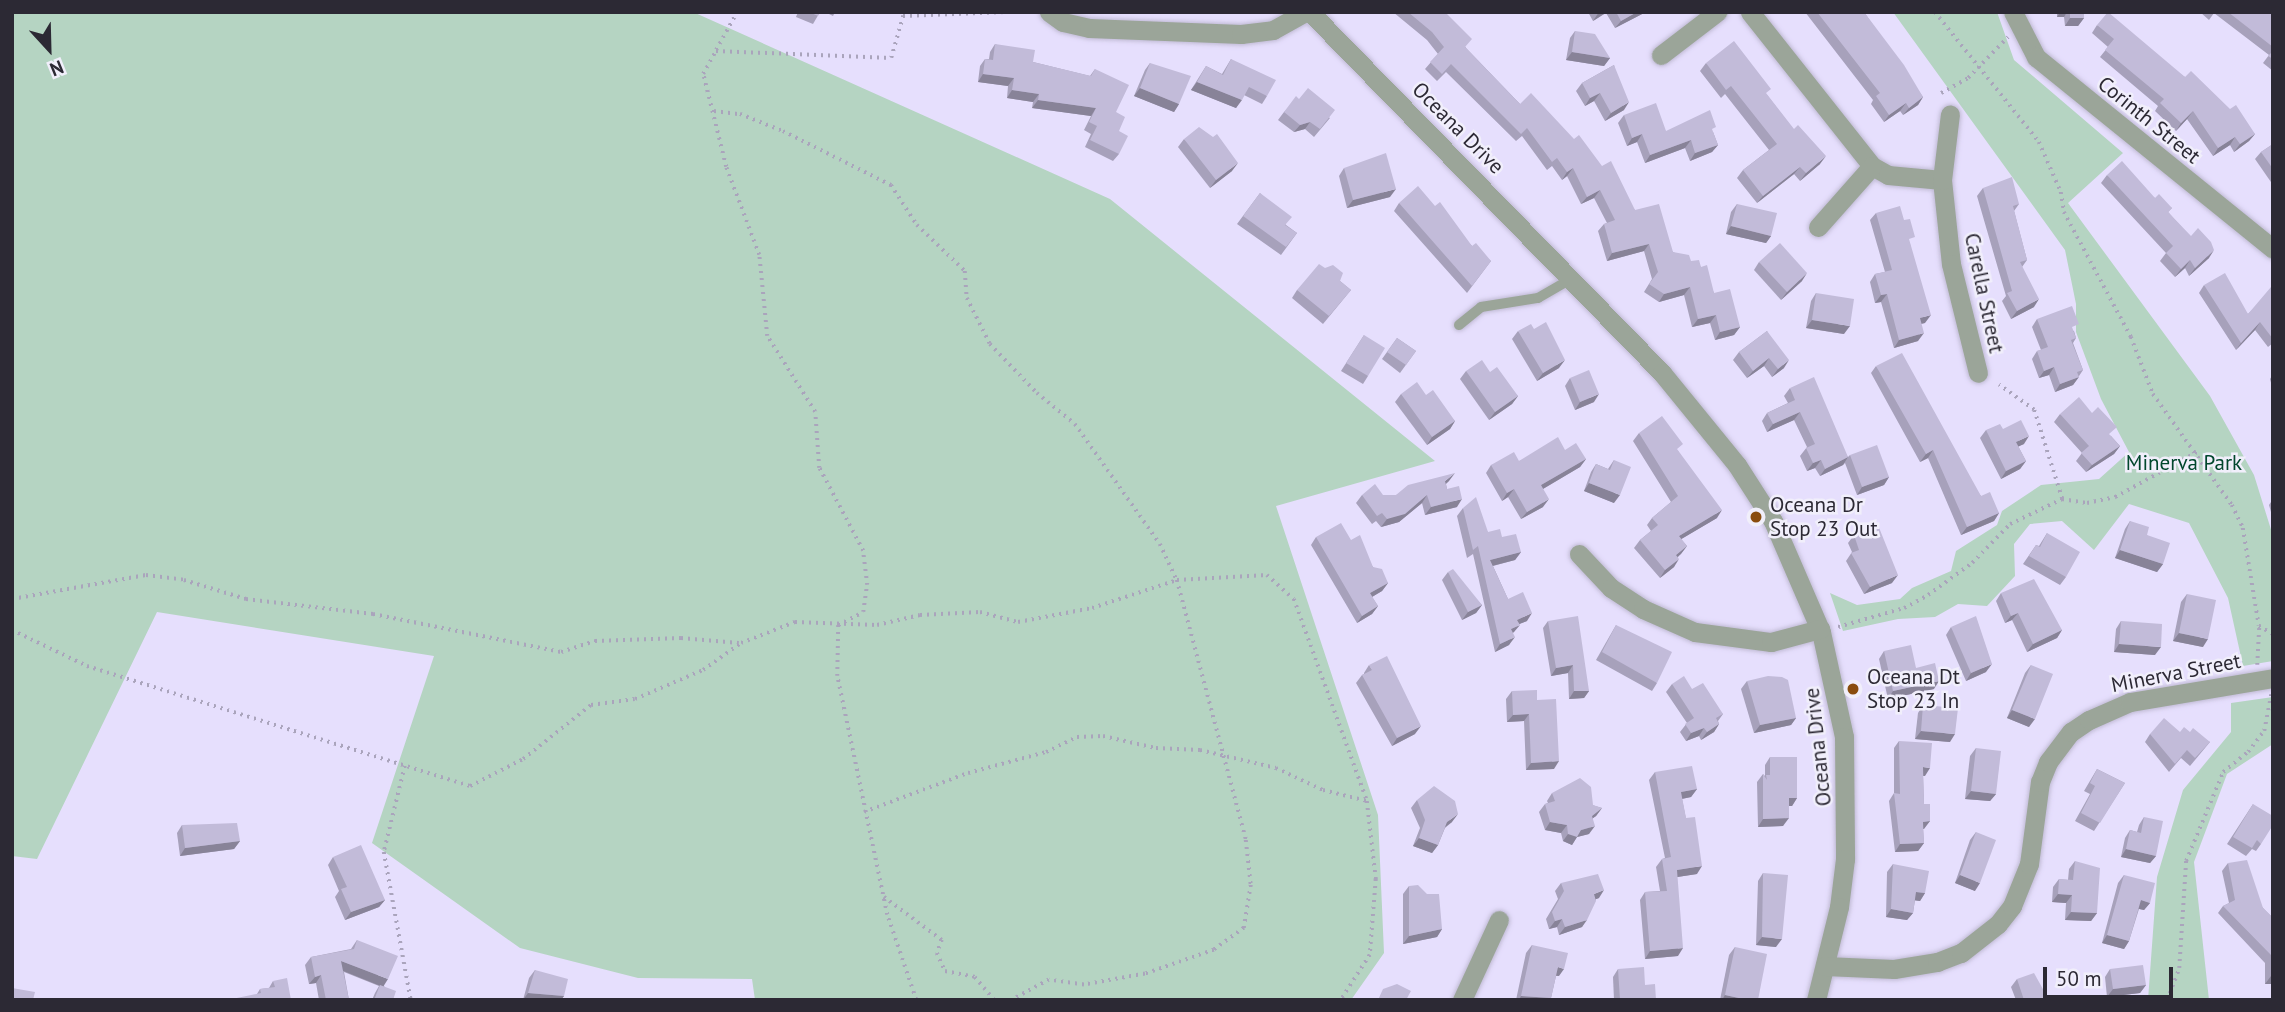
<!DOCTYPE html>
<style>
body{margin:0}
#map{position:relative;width:2285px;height:1012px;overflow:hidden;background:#e6dffd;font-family:"PT Sans",sans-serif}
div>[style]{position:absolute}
.green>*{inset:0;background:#b5d4c2}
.path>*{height:3.5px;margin-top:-1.75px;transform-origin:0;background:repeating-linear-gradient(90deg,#aaa4bc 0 2px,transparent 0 7px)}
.roads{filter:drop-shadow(0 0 2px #c1bbd5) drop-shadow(0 0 2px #c1bbd5)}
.service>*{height:10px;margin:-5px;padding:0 5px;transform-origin:5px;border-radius:5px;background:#9ba599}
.minor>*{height:19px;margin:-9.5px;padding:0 9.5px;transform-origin:9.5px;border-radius:9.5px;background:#9ba599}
.wall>*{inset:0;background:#a7a1bb}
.shaded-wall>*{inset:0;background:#888398}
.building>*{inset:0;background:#c2bbd9}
.dots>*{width:19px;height:19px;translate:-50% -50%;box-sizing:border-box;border:4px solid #f1effb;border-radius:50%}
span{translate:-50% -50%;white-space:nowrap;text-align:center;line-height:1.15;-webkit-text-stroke:5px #f1effb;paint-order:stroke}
.street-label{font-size:21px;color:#2c2934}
.park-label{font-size:21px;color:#01472d}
.poi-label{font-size:21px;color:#2c2934}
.left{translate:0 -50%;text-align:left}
.frame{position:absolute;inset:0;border:14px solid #2c2934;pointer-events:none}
.north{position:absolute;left:14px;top:14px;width:70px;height:70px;-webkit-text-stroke:5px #f1effb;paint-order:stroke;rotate:158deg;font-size:19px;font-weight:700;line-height:28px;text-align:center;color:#2c2934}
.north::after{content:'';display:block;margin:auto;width:24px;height:32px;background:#2c2934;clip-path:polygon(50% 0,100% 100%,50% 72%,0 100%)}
.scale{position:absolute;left:2043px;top:967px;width:130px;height:32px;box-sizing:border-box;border:4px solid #2c2934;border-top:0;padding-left:9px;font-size:21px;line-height:24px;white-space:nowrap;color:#2c2934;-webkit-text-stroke:5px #f1effb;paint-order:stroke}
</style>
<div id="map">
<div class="green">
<div style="clip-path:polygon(12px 12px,693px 12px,1110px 199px,1435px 461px,1276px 506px,1378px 815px,1384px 953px,1351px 1000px,755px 1000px,752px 979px,638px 978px,520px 948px,372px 843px,434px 656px,157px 612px,37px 859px,12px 856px)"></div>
<div style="clip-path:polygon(1893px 12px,1997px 12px,2014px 60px,2123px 153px,2068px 203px,2210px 396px,2254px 475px,2273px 536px,2273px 661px,2243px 666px,2228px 598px,2189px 523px,2129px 504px,2094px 550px,2062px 521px,2030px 524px,2014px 544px,2015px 576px,1987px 606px,1958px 604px,1935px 617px,1898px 619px,1843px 631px,1830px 593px,1857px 605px,1900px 599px,1912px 588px,1951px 571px,1956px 551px,1997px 525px,2002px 511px,2041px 485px,2099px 479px,2129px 452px,2101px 399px,2076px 332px,2076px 304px,2065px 250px)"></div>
<div style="clip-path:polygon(2273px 697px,2273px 744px,2227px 774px,2194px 862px,2209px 1000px,2148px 1000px,2157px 877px,2183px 790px,2231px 732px,2231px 703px)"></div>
</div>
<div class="path">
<div style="left:1935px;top:12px;width:166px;rotate:51.3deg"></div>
<div style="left:2039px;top:142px;width:55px;rotate:66.3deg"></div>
<div style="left:2061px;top:192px;width:20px;rotate:81deg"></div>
<div style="left:2064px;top:212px;width:142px;rotate:61.8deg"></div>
<div style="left:2131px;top:337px;width:61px;rotate:68.9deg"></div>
<div style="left:2153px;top:394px;width:136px;rotate:54.6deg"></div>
<div style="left:2232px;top:505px;width:25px;rotate:64deg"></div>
<div style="left:2243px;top:528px;width:99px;rotate:80.7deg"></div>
<div style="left:2259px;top:626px;width:16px;rotate:30deg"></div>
<div style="left:716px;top:50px;width:43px;rotate:-61.1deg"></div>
<div style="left:1941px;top:93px;width:31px;rotate:-29deg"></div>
<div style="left:1968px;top:78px;width:57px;rotate:-45.7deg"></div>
<div style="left:714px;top:111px;width:26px;rotate:7deg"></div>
<div style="left:740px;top:114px;width:46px;rotate:21.6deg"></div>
<div style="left:783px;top:131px;width:121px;rotate:26.6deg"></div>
<div style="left:891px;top:185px;width:48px;rotate:57deg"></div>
<div style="left:917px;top:225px;width:66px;rotate:43.8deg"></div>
<div style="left:965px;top:271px;width:27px;rotate:86deg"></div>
<div style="left:967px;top:298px;width:51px;rotate:63.4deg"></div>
<div style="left:990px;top:344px;width:68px;rotate:46.2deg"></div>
<div style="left:1037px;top:393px;width:49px;rotate:39.2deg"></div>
<div style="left:1075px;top:424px;width:147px;rotate:54.7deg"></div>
<div style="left:1160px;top:544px;width:40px;rotate:65deg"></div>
<div style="left:1177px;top:580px;width:269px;rotate:75.1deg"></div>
<div style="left:1246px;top:840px;width:45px;rotate:83.7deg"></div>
<div style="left:1251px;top:885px;width:44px;rotate:99.2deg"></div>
<div style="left:1244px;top:928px;width:37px;rotate:144deg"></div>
<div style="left:1214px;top:950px;width:73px;rotate:160.8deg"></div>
<div style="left:1145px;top:974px;width:62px;rotate:169.8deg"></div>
<div style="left:1084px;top:985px;width:35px;rotate:-172deg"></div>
<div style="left:1049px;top:980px;width:42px;rotate:151.6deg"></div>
<div style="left:2062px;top:499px;width:25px;rotate:9deg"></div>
<div style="left:2087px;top:503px;width:29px;rotate:-12deg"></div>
<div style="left:2115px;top:497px;width:94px;rotate:-28.8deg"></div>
<div style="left:12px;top:599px;width:136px;rotate:-10.2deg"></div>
<div style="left:146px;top:575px;width:38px;rotate:7deg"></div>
<div style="left:184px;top:580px;width:65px;rotate:17deg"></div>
<div style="left:246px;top:599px;width:128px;rotate:6.7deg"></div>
<div style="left:373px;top:614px;width:192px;rotate:11.4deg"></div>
<div style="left:561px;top:652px;width:36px;rotate:-18deg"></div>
<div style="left:595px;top:641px;width:86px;rotate:-2deg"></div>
<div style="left:681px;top:638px;width:58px;rotate:4.9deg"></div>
<div style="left:1838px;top:627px;width:69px;rotate:-16.1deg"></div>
<div style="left:1904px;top:608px;width:27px;rotate:-28deg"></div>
<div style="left:1928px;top:595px;width:54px;rotate:-36deg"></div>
<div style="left:1972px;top:563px;width:54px;rotate:-45.7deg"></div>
<div style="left:2010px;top:524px;width:58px;rotate:-25.7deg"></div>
<div style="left:2062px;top:499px;width:93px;rotate:-107.5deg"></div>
<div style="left:2034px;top:410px;width:43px;rotate:-144.5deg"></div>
<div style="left:12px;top:630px;width:83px;rotate:25.6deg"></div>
<div style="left:87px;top:666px;width:401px;rotate:17.4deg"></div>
<div style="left:470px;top:786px;width:59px;rotate:-27deg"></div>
<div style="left:523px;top:759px;width:87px;rotate:-38.5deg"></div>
<div style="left:591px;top:705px;width:44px;rotate:-7.8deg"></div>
<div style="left:635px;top:699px;width:74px;rotate:-23.1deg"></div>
<div style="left:703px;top:670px;width:47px;rotate:-35.4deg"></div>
<div style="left:741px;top:643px;width:58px;rotate:-21.3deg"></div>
<div style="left:795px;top:622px;width:82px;rotate:2.1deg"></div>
<div style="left:877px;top:625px;width:44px;rotate:-13.1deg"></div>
<div style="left:920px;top:615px;width:60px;rotate:-2.9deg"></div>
<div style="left:980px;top:612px;width:39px;rotate:15deg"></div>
<div style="left:1018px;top:622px;width:75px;rotate:-10.7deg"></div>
<div style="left:1092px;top:608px;width:89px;rotate:-18.2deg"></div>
<div style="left:1177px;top:580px;width:90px;rotate:-3.2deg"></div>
<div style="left:1267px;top:575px;width:36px;rotate:42deg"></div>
<div style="left:1294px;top:599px;width:215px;rotate:70.1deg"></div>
<div style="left:2257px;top:665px;width:37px;rotate:-87deg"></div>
<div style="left:405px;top:766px;width:89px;rotate:103.7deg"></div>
<div style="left:384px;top:852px;width:150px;rotate:79.7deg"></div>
<div style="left:864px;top:812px;width:111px;rotate:-20.6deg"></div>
<div style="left:968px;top:773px;width:81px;rotate:-15.1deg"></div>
<div style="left:1046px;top:752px;width:34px;rotate:-26deg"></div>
<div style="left:1077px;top:737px;width:26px;rotate:-2deg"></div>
<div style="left:1103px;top:736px;width:54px;rotate:12.8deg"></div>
<div style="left:1156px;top:748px;width:44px;rotate:2.6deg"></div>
<div style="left:1200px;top:750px;width:78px;rotate:13.3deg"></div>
<div style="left:1276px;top:768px;width:52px;rotate:25.1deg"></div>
<div style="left:1323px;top:790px;width:45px;rotate:14deg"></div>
<div style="left:1367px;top:801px;width:79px;rotate:83.4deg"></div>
<div style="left:1376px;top:879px;width:76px;rotate:94.5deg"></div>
<div style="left:1370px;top:955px;width:54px;rotate:122.8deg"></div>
<div style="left:884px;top:897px;width:72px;rotate:36.6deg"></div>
<div style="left:942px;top:940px;width:14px;rotate:111deg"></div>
<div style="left:937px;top:953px;width:20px;rotate:66deg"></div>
<div style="left:945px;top:971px;width:31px;rotate:11deg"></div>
<div style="left:975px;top:977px;width:30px;rotate:50deg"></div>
<div style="left:916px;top:1000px;width:90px;rotate:-108.8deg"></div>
<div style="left:887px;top:915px;width:244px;rotate:-101.8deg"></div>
<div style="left:837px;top:676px;width:51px;rotate:-88.9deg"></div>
<div style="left:838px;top:625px;width:28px;rotate:-27deg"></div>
<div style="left:863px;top:612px;width:27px;rotate:-82deg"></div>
<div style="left:867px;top:585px;width:34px;rotate:-97deg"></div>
<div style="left:863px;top:551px;width:94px;rotate:-117.9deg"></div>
<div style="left:819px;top:468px;width:56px;rotate:-94.1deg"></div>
<div style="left:815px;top:412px;width:90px;rotate:-122.3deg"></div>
<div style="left:767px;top:336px;width:81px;rotate:-95.6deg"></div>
<div style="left:759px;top:255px;width:94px;rotate:-110.6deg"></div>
<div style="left:726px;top:167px;width:96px;rotate:-103.9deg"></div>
<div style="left:703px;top:74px;width:26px;rotate:-61deg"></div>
<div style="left:716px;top:51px;width:175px;rotate:2.3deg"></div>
<div style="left:891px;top:58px;width:44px;rotate:-74.1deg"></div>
<div style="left:903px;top:16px;width:103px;rotate:-2.2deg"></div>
<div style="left:2167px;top:1000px;width:34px;rotate:-69deg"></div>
<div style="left:2179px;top:968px;width:107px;rotate:-86.3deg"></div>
<div style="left:2186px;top:861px;width:96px;rotate:-67.4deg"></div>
<div style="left:2223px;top:772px;width:32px;rotate:-39deg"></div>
<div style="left:2248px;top:752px;width:26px;rotate:-53deg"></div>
<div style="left:2264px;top:731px;width:37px;rotate:-79deg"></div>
</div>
<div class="roads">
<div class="service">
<div style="left:1459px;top:325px;width:28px;rotate:-39deg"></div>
<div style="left:1481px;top:307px;width:58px;rotate:-9deg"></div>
<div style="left:1538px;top:298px;width:38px;rotate:-30deg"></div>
</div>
<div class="minor">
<div style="left:1049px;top:12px;width:17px;rotate:36deg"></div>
<div style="left:1063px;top:22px;width:27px;rotate:13deg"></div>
<div style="left:1089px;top:28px;width:152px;rotate:2.3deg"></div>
<div style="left:1241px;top:34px;width:32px;rotate:-7deg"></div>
<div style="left:1273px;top:30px;width:37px;rotate:-29deg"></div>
<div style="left:1310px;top:12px;width:504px;rotate:45.72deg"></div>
<div style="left:1662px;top:373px;width:119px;rotate:50.8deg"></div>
<div style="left:1737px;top:465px;width:67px;rotate:57.3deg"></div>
<div style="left:1773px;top:521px;width:121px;rotate:66.6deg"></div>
<div style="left:1821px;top:632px;width:107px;rotate:77.6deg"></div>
<div style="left:1844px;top:737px;width:122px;rotate:89.5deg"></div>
<div style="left:1845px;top:859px;width:48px;rotate:97.1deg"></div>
<div style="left:1839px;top:907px;width:96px;rotate:103.9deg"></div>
<div style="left:1750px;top:12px;width:196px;rotate:51.6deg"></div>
<div style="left:1872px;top:166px;width:18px;rotate:29deg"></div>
<div style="left:1888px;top:175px;width:54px;rotate:5.3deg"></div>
<div style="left:1942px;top:180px;width:84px;rotate:83.9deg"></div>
<div style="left:1951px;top:264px;width:112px;rotate:76.1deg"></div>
<div style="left:2013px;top:12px;width:51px;rotate:62.9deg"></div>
<div style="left:2036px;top:57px;width:305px;rotate:39deg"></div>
<div style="left:1661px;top:55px;width:71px;rotate:-37.5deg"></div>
<div style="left:1942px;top:180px;width:66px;rotate:-83.1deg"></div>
<div style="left:1818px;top:227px;width:81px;rotate:-48.5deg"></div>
<div style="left:1579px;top:554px;width:47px;rotate:46.7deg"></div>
<div style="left:1611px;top:588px;width:38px;rotate:33deg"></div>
<div style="left:1643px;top:609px;width:57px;rotate:23.9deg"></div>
<div style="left:1695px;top:632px;width:77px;rotate:7.5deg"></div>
<div style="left:1771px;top:642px;width:51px;rotate:-14.9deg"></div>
<div style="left:1825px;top:966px;width:69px;rotate:2.5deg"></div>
<div style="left:1894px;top:969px;width:44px;rotate:-9.2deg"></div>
<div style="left:1937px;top:962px;width:26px;rotate:-21deg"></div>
<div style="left:1961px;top:953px;width:47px;rotate:-38.1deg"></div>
<div style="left:1998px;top:924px;width:23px;rotate:-52deg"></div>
<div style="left:2012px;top:906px;width:45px;rotate:-68deg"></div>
<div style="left:2029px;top:864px;width:83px;rotate:-82.4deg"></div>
<div style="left:2040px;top:782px;width:22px;rotate:-68deg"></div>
<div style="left:2048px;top:762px;width:38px;rotate:-53deg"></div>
<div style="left:2071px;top:732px;width:22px;rotate:-34deg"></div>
<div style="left:2089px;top:720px;width:45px;rotate:-23.7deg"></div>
<div style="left:2130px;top:702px;width:145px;rotate:-9.5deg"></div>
<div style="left:1462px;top:1000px;width:88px;rotate:-65.2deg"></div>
</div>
</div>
<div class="wall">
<div style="clip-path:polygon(798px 12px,820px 12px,813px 24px,796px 17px)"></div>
<div style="clip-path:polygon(825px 12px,835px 12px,833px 16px)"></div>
<div style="clip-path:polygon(1393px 12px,1445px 12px,1466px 48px,1520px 104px,1635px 210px,1673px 252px,1701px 267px,1714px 293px,1740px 327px,1734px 335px,1715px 340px,1710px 323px,1692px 327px,1684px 295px,1659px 302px,1644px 292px,1652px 279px,1644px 251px,1607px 261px,1598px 231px,1604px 224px,1607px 223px,1594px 198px,1581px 204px,1567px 176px,1562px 180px,1552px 166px,1547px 170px,1522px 136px,1516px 141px,1446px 72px,1437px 81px,1425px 69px,1438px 54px,1427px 40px)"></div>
<div style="clip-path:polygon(1588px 12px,1646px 12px,1615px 28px,1606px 13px,1593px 21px)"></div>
<div style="clip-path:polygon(1805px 12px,1864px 12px,1923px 97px,1918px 105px,1903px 115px,1900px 111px,1884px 122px,1871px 104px,1873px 100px)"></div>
<div style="clip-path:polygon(2057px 12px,2084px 12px,2084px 18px,2078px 26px,2065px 26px,2064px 17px,2057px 17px)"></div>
<div style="clip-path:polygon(2200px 12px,2273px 12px,2273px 71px,2263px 63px,2269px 55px,2214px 13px,2209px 20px)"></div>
<div style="clip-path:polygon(2097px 25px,2185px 77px,2255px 134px,2249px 141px,2234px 152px,2230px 145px,2213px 156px,2187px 119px,2176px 131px,2155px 111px,2158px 106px,2100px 57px,2108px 47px,2092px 33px)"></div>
<div style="clip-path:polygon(1575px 31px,1610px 58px,1604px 66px,1566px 60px,1570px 38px)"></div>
<div style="clip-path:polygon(995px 44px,1033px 62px,1090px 76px,1095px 69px,1116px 112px,1119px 131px,1119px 154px,1113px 161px,1085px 147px,1091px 134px,1084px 130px,1091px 116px,1032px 108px,1033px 102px,1007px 98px,1008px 86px,978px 82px,980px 66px,985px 59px,989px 59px,990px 52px)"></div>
<div style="clip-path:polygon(1231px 59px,1267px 96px,1262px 104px,1244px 95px,1236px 108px,1191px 90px,1206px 66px,1222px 74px)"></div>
<div style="clip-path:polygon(1150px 63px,1179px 104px,1174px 112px,1134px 96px,1145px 70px)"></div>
<div style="clip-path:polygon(1706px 63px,1767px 95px,1820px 164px,1800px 181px,1794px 174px,1757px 203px,1737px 178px,1743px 170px,1769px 150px,1725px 94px,1721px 98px,1700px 71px)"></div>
<div style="clip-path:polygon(1614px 65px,1624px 110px,1605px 121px,1594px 101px,1585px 106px,1576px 91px,1582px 83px)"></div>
<div style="clip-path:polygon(1299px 99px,1330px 118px,1314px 137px,1305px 129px,1294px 132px,1278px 120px,1284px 112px)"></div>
<div style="clip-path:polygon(1624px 115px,1666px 131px,1713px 132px,1718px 145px,1712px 152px,1690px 161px,1685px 148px,1645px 163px,1637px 142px,1627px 146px,1618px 123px)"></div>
<div style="clip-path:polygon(1184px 139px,1232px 171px,1210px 188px,1178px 147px)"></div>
<div style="clip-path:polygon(2273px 144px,2273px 185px,2255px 159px,2261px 152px)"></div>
<div style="clip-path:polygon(1344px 168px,1390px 197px,1347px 208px,1339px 176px)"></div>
<div style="clip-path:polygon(2107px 175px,2155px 198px,2172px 208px,2168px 212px,2209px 258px,2189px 276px,2185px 268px,2175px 277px,2160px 261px,2166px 253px,2101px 183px)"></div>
<div style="clip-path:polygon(1983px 188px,2019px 204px,2014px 211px,2027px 260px,2022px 267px,2034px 307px,2011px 319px,2002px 301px,2006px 296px,1977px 196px)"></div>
<div style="clip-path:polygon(1260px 193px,1286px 225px,1297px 233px,1281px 255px,1237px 224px)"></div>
<div style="clip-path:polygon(1399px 203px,1435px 206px,1472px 246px,1491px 261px,1467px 293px,1394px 211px)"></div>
<div style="clip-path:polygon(1737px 204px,1771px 236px,1766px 243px,1726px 234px,1731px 212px)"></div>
<div style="clip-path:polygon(1876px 213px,1910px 244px,1925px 323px,1921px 324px,1918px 341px,1894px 348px,1881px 302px,1875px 303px,1870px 282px,1875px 274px,1885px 272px,1870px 220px)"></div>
<div style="clip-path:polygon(1759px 262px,1802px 281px,1781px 300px,1754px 270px)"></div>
<div style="clip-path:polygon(1340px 281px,1351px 290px,1323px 324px,1292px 298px,1297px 290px)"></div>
<div style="clip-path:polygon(2204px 285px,2248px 314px,2273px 290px,2273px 343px,2268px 347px,2255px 330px,2236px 350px,2199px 293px)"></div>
<div style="clip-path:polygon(1816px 293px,1844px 334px,1806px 328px,1811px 301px)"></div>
<div style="clip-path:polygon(2037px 319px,2074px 331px,2076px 338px,2073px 343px,2083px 370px,2073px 385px,2055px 392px,2049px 375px,2039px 378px,2032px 359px,2037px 351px,2041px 350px,2032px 327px)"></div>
<div style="clip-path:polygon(1518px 331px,1559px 368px,1537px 381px,1512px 339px)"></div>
<div style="clip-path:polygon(1767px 331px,1784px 368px,1772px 377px,1764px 366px,1747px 378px,1733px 360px,1739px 352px)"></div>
<div style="clip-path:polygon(1364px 335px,1368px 376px,1363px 384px,1341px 371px)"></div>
<div style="clip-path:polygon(1397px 338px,1416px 351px,1400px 373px,1382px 359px)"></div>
<div style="clip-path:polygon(1876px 366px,1981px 496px,1999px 513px,1994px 521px,1961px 535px,1928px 458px,1920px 462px,1871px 373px)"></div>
<div style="clip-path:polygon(1466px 371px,1490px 372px,1518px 396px,1512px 404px,1489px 420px,1460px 379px)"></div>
<div style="clip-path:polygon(2273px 374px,2273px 390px,2270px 379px)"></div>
<div style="clip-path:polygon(1570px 378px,1594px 402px,1575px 410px,1565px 386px)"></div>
<div style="clip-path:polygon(1790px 388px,1848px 457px,1850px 455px,1889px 477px,1884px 485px,1857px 495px,1845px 463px,1843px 465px,1820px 476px,1815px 468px,1807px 471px,1800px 456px,1807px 447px,1794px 420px,1767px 432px,1762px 421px,1767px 413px,1788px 403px,1784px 396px)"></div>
<div style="clip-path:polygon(1401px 394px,1426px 395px,1455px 421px,1450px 429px,1427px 445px,1395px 402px)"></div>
<div style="clip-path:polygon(2060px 414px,2111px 436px,2120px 446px,2114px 454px,2086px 472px,2076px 461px,2082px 453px,2054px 422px)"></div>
<div style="clip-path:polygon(2003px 429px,2024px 444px,2018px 446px,2026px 461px,2020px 469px,2001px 479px,1980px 438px,1986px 430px)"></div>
<div style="clip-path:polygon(1639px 433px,1678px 451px,1717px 518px,1681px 539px,1687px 546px,1678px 557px,1674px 567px,1660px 578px,1634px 548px,1640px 540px,1651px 531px,1647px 525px,1652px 518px,1671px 502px,1633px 441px)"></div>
<div style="clip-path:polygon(1565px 450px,1586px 459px,1580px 467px,1543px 489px,1543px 507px,1521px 519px,1508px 497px,1502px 501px,1486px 473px,1491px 465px,1519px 461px)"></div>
<div style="clip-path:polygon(1614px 460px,1614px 503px,1584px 491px,1591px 472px,1596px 464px,1608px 469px)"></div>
<div style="clip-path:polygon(1449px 481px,1446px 484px,1447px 489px,1457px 507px,1425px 515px,1422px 503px,1399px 522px,1381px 527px,1376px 521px,1372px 524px,1356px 503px,1362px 495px,1396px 495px)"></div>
<div style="clip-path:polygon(2273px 499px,2273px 519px,2269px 505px)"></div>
<div style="clip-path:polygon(1463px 508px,1488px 532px,1502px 537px,1521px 552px,1515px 560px,1493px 566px,1508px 599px,1527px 621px,1519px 624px,1513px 633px,1509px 645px,1495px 652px,1473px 554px,1467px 558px,1457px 516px)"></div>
<div style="clip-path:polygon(2130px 521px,2147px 535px,2163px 564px,2157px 572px,2115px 558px,2125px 529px)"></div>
<div style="clip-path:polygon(2047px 533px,2066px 577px,2060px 585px,2023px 564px,2036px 545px,2039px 546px)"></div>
<div style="clip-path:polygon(1854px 535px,1892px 583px,1864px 594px,1846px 561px,1852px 552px,1848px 543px)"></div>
<div style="clip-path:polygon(1316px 537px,1351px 540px,1373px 567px,1388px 583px,1382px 591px,1372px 597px,1378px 606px,1372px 614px,1357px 623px,1311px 545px)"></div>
<div style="clip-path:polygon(1448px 572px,1482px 605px,1476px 613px,1462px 620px,1442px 580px)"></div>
<div style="clip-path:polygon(2001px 593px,2062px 630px,2057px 638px,2027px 652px,2012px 620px,2005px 623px,1996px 601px)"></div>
<div style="clip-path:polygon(2187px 594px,2203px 647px,2173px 641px,2181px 602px)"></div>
<div style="clip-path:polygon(1548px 621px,1589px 691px,1584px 698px,1569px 699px,1568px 673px,1551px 676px,1543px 628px)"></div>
<div style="clip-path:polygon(2121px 621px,2155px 655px,2114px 652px,2116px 629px)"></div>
<div style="clip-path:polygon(1616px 625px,1657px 683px,1652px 691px,1596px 660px)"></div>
<div style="clip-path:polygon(1951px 627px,1986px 672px,1966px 681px,1946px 635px)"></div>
<div style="clip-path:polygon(1884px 651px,1916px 668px,1934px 689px,1888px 699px,1879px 659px)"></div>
<div style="clip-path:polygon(1369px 665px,1415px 734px,1392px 746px,1356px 683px,1362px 675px,1364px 674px,1364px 673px)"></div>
<div style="clip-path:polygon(2031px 665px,2029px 727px,2007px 718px,2025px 673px)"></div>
<div style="clip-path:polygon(1747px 681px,1796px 718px,1791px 725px,1754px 733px,1741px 689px)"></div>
<div style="clip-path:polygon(1672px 684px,1692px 689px,1723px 714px,1718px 721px,1719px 724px,1714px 732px,1701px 740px,1699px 736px,1686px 741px,1680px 732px,1687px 723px,1666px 692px)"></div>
<div style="clip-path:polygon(1512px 691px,1537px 700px,1554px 769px,1526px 770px,1524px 721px,1507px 722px,1506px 699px)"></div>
<div style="clip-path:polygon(1923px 705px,1950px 742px,1915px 739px,1918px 713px)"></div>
<div style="clip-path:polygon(2180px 732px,2190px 732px,2210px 742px,2190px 766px,2181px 758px,2169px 772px,2145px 742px,2150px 734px)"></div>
<div style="clip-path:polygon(1899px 741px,1925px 776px,1923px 776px,1924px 804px,1930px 821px,1923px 829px,1924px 843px,1918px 851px,1895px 852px,1889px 801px,1894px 793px,1894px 748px)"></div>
<div style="clip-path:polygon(1976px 748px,1996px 794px,1990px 801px,1965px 799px,1970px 756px)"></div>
<div style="clip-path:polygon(1770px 757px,1797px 798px,1792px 806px,1789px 806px,1783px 826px,1758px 827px,1757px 782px,1763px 774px,1765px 776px,1765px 765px)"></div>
<div style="clip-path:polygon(2097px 769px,2125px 783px,2094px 831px,2075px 821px,2090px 794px,2084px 791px)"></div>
<div style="clip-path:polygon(1655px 772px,1697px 789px,1691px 797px,1682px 799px,1697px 874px,1677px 877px,1678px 956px,1645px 959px,1640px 900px,1645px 892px,1660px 891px,1656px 867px,1662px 859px,1665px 858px,1649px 780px)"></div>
<div style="clip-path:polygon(1552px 793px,1602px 808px,1596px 816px,1593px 818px,1589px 834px,1577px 837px,1572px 845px,1563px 841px,1561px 833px,1545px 830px,1539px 812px,1545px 804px,1548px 803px,1547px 801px)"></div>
<div style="clip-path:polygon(1417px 800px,1452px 822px,1445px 828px,1438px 845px,1432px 853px,1413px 846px,1420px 828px,1411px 808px)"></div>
<div style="clip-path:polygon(2253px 804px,2261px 844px,2256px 851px,2252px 849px,2246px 856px,2227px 844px)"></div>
<div style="clip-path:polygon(2144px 817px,2156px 856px,2150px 863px,2121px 857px,2125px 838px,2130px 830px,2137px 832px,2139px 825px)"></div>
<div style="clip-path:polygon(182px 825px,240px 841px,234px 849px,180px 856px,177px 833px)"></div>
<div style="clip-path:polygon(1976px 832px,1975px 891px,1955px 883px,1970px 840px)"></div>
<div style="clip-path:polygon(333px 857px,385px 900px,379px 907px,345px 920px,335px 897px,339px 891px,328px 865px)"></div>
<div style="clip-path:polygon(2075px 861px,2097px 913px,2091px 921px,2065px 920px,2066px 903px,2052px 902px,2053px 887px,2059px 879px,2068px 880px,2069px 869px)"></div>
<div style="clip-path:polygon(2228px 863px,2263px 908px,2273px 918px,2273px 984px,2265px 984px,2265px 963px,2218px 913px,2223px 906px,2229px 903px,2222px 871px)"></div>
<div style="clip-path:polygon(1893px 864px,1925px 893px,1920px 901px,1915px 900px,1913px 913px,1907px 920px,1886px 917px,1887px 872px)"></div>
<div style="clip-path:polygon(1763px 873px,1776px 947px,1756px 945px,1758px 881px)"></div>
<div style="clip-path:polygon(2124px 875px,2150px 903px,2144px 910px,2139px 909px,2129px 941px,2124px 949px,2102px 943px,2118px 883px)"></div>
<div style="clip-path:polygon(1561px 883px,1599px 898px,1596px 899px,1582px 927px,1559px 935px,1557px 927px,1549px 929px,1546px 919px,1558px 899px,1555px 891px)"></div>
<div style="clip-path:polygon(1409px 886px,1442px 929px,1437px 937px,1403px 944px,1403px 894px)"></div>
<div style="clip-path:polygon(357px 940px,384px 986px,393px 1000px,372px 1000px,375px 993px,379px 986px,344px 972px,349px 1000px,319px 1000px,316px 983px,309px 984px,305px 965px,311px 957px,351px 949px)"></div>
<div style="clip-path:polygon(1532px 945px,1559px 976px,1556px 976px,1551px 998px,1550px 1000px,1516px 1000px,1526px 953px)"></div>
<div style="clip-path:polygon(1735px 947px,1758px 1000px,1720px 1000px,1729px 955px)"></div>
<div style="clip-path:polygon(1618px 969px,1645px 985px,1656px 1000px,1614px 1000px,1613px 977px)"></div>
<div style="clip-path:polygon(2110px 969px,2146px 985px,2140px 993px,2107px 997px,2105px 977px)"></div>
<div style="clip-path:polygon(535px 970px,564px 996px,561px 1000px,523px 1000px,529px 978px)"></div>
<div style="clip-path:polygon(2017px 979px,2049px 1000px,2016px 1000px,2011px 987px)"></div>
<div style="clip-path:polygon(273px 981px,291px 1000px,257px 994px,260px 989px,269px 988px)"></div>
</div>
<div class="shaded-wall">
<div style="clip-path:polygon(1599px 12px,1607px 12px,1593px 21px)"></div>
<div style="clip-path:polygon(1637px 12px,1646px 12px,1615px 28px,1621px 21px)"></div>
<div style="clip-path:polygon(2060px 12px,2067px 12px,2064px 17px,2057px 17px)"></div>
<div style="clip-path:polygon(2070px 18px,2084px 18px,2078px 26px,2065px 26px)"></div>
<div style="clip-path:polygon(1572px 52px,1610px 58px,1604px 66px,1566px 60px)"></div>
<div style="clip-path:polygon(983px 74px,1014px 78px,1008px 86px,978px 82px)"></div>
<div style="clip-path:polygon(1197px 82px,1242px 100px,1236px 108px,1191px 90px)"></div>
<div style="clip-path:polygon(1140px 88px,1179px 104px,1174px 112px,1134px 96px)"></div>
<div style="clip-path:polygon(1012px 90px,1039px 94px,1033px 102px,1007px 98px)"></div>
<div style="clip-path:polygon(1600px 93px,1594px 101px,1585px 106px,1590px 98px)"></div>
<div style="clip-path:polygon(1923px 97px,1918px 105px,1903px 115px,1909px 108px)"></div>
<div style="clip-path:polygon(1038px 100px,1096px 108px,1091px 116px,1032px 108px)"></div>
<div style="clip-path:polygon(1629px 102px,1624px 110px,1605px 121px,1611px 113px)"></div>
<div style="clip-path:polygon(1906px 103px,1900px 111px,1884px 122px,1889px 115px)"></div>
<div style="clip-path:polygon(2193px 111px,2187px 119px,2176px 131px,2181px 123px)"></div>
<div style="clip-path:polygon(1310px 122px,1305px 129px,1294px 132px,1300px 125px)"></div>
<div style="clip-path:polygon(1642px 134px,1637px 142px,1627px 146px,1632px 138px)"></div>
<div style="clip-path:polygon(2255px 134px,2249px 141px,2234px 152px,2240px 144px)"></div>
<div style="clip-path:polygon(2235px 137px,2230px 145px,2213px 156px,2218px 148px)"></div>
<div style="clip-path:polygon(1691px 140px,1685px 148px,1645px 163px,1650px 155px)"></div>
<div style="clip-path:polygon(1718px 145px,1712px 152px,1690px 161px,1695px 153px)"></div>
<div style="clip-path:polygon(1826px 156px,1820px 164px,1800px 181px,1806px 173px)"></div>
<div style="clip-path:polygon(1238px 163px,1232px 171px,1210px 188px,1216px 180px)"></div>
<div style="clip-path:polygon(1800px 167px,1794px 174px,1757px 203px,1763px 196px)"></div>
<div style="clip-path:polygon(1573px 168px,1567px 176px,1562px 180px,1567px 172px)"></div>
<div style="clip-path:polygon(1396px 189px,1390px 197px,1347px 208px,1353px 200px)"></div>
<div style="clip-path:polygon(1600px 190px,1594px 198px,1581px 204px,1587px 197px)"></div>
<div style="clip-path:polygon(1731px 226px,1771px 236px,1766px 243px,1726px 234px)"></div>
<div style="clip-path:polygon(1649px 244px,1644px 251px,1607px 261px,1612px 253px)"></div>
<div style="clip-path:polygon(2214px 250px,2209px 258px,2189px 276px,2195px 268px)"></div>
<div style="clip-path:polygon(2190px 260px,2185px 268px,2175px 277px,2181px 269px)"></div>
<div style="clip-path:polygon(1807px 273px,1802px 281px,1781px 300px,1787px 292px)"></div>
<div style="clip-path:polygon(1690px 287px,1684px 295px,1659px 302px,1664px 294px)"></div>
<div style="clip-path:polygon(1887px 294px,1881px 302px,1875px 303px,1881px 295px)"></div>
<div style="clip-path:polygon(2039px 299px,2034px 307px,2011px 319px,2017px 311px)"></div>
<div style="clip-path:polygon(1716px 315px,1710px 323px,1692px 327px,1698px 319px)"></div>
<div style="clip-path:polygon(1931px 315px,1925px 323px,1914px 325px,1920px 318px)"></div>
<div style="clip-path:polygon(1812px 320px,1850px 326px,1844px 334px,1806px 328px)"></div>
<div style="clip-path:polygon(2260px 322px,2255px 330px,2236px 350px,2241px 343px)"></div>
<div style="clip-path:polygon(1740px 327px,1734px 335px,1715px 340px,1720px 332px)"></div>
<div style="clip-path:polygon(1924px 333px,1918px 341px,1894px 348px,1899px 340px)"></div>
<div style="clip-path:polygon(1769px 358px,1764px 366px,1747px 378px,1753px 371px)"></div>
<div style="clip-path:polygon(1565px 360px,1559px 368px,1537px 381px,1543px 373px)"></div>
<div style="clip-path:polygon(1789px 360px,1784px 368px,1772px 377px,1778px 369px)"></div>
<div style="clip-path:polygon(2054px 367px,2049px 375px,2039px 378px,2044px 371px)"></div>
<div style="clip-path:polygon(2079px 377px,2073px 385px,2055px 392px,2060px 384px)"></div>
<div style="clip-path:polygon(1599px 394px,1594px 402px,1575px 410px,1580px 402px)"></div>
<div style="clip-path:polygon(1518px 396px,1512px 404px,1489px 420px,1495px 412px)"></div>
<div style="clip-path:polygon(1800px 412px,1794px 420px,1767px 432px,1773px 424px)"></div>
<div style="clip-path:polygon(1455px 421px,1450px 429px,1427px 445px,1432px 437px)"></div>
<div style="clip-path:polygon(2029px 436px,2024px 444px,2011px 450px,2016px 442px)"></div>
<div style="clip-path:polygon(2120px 446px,2114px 454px,2086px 472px,2092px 465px)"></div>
<div style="clip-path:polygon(1933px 450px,1928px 458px,1920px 462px,1926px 454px)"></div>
<div style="clip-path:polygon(1848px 457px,1843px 465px,1820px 476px,1825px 469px)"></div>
<div style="clip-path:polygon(1586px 459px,1580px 467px,1536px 493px,1541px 485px)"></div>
<div style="clip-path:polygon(1821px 460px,1815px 468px,1807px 471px,1813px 463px)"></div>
<div style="clip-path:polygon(2026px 461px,2020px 469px,2001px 479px,2006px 471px)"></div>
<div style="clip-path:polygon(1455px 473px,1449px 481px,1439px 489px,1445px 481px)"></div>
<div style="clip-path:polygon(1889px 477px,1884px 485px,1857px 495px,1862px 487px)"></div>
<div style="clip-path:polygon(1589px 483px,1620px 495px,1614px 503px,1584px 491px)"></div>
<div style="clip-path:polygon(1514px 489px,1508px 497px,1502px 501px,1507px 493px)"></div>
<div style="clip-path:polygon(1427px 495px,1422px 503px,1399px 522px,1381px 527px,1387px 519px)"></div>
<div style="clip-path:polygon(1462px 499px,1457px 507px,1425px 515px,1431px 507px)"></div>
<div style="clip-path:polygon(1549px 499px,1543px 507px,1521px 519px,1527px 512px)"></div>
<div style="clip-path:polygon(1722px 510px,1717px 518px,1673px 544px,1679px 536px)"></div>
<div style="clip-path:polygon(1999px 513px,1994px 521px,1961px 535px,1967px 527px)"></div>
<div style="clip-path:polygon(1687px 546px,1681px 554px,1670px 563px,1676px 555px)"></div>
<div style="clip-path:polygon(2120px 550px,2163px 564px,2157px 572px,2115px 558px)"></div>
<div style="clip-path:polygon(1521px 552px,1515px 560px,1484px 568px,1490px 560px)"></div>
<div style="clip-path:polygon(1679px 559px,1674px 567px,1660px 578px,1665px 570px)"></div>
<div style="clip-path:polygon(1898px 575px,1892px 583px,1864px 594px,1870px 587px)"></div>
<div style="clip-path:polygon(1388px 583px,1382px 591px,1365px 601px,1370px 593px)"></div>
<div style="clip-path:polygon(1482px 605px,1476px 613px,1462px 620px,1468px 612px)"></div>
<div style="clip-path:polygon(1378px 606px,1372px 614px,1357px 623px,1362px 616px)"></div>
<div style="clip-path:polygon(1532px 613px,1527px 621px,1512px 627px,1517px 620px)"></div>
<div style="clip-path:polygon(2018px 613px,2012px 620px,2005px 623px,2011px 616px)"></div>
<div style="clip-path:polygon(1520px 625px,1514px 632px,1505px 637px,1511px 629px)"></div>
<div style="clip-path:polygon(2062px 630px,2057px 638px,2027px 652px,2033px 644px)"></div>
<div style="clip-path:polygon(2179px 633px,2208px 639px,2203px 647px,2173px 641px)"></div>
<div style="clip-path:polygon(1515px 637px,1509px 645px,1495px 652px,1500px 644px)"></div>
<div style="clip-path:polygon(2119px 644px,2161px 647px,2155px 655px,2114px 652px)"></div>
<div style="clip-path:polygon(1992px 664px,1986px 672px,1966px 681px,1971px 673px)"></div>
<div style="clip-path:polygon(1573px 665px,1568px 673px,1551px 676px,1556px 668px)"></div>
<div style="clip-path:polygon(1939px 681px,1934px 689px,1888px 699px,1893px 691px)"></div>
<div style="clip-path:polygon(1574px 691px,1589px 691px,1584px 698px,1569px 699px)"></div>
<div style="clip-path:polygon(2012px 710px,2035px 719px,2029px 727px,2007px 718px)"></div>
<div style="clip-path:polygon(1529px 714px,1524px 721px,1507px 722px,1513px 715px)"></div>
<div style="clip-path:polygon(1796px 718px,1791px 725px,1754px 733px,1760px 725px)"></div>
<div style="clip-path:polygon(1719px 724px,1714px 732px,1701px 740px,1707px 732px)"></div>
<div style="clip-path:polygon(1421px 726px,1415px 734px,1392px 746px,1397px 738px)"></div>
<div style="clip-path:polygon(1704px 728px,1699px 736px,1686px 741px,1691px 733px)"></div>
<div style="clip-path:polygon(1921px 731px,1955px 734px,1950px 742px,1915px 739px)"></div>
<div style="clip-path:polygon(1559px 761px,1554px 769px,1526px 770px,1531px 763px)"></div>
<div style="clip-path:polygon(1923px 767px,1930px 768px,1925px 776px,1917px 775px)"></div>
<div style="clip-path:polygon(1697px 789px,1691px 797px,1676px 800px,1681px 792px)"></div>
<div style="clip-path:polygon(1971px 791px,1996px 794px,1990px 801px,1965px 799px)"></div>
<div style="clip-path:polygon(1789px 798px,1797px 798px,1792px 806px,1783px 806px)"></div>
<div style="clip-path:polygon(1602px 808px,1596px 816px,1586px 823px,1592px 816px)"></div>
<div style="clip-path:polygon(1458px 814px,1452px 822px,1441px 830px,1447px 822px)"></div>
<div style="clip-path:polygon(1789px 818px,1783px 826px,1758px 827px,1763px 819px)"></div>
<div style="clip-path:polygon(1930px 821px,1924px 829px,1918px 829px,1923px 822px)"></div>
<div style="clip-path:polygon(1550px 822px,1567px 825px,1561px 833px,1545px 830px)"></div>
<div style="clip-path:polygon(1595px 826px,1589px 834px,1577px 837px,1572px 845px,1563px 841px,1568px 834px)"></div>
<div style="clip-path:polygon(1419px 838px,1438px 845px,1432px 853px,1413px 846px)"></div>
<div style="clip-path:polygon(240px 841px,234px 849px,180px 856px,185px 848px)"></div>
<div style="clip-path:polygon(1924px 843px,1918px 851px,1895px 852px,1900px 844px)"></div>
<div style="clip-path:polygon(2126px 849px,2156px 856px,2150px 863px,2121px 857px)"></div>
<div style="clip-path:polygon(1702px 866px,1697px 874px,1671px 878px,1677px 870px)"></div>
<div style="clip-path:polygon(1960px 875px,1980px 883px,1975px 891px,1955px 883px)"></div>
<div style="clip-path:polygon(1604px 890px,1599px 898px,1588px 902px,1594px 894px)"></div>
<div style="clip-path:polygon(1916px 892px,1925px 893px,1920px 901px,1911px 900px)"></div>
<div style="clip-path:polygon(2058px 894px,2072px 895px,2066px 903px,2052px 902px)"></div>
<div style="clip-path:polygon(385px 900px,379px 907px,345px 920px,351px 912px)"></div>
<div style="clip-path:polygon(2141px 900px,2150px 903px,2144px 910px,2135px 908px)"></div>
<div style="clip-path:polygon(1891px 909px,1913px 913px,1907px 920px,1886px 917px)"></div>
<div style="clip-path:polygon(2071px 912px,2097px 913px,2091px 921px,2065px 920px)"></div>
<div style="clip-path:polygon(1562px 919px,1557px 927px,1549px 929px,1555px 921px)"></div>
<div style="clip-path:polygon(1587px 920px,1582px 927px,1559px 935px,1565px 927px)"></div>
<div style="clip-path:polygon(1442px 929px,1437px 937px,1403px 944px,1409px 936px)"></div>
<div style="clip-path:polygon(2107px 935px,2129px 941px,2124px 949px,2102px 943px)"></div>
<div style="clip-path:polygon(1762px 937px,1782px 939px,1776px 947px,1756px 945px)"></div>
<div style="clip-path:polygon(1683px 948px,1678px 956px,1645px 959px,1650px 951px)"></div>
<div style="clip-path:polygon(341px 961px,388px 979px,383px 987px,336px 968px)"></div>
<div style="clip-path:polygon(1558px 967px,1564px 969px,1559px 976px,1552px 975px)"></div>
<div style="clip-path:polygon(321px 975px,316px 983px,309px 984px,315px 977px)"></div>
<div style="clip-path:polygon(2271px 976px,2273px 976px,2273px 984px,2265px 984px)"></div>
<div style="clip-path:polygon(2146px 985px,2140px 993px,2107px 997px,2113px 989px)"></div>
<div style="clip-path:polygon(528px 993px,564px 996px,561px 1000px,523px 1000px)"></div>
<div style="clip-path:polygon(1725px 995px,1748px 1000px,1722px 1000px)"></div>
<div style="clip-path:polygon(1521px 996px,1551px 998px,1550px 1000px,1519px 1000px)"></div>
</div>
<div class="building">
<div style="clip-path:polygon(809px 12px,820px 12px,818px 16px)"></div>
<div style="clip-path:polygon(1408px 12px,1445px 12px,1472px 39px,1465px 47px,1520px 104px,1531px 93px,1574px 139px,1579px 135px,1602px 166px,1611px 161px,1635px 210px,1659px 204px,1673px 252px,1689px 255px,1691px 261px,1699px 260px,1701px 267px,1707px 265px,1714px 293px,1730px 289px,1740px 327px,1720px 332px,1716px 315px,1698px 319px,1690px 287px,1664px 294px,1649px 284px,1658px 272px,1649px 244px,1612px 253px,1604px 224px,1615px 220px,1600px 190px,1587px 197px,1573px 168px,1567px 172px,1557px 158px,1552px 162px,1527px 128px,1521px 134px,1451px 64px,1442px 74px,1430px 62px,1444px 47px,1432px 32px)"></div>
<div style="clip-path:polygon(1616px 12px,1637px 12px,1621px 21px)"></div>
<div style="clip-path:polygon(1817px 12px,1864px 12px,1904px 65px,1923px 97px,1909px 108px,1906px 103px,1889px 115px,1876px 96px,1880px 93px)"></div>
<div style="clip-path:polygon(2070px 12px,2084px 12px,2084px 18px,2070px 18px)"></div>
<div style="clip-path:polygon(2108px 12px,2185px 77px,2191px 71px,2230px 109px,2236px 105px,2255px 134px,2240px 144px,2235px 137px,2218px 148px,2193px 111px,2181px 123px,2160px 103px,2164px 99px,2105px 50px,2114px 39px,2097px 25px)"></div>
<div style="clip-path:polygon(2228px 12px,2273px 12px,2273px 47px)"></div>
<div style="clip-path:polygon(1575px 31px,1595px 34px,1610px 58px,1572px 52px)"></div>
<div style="clip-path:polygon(1734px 41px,1771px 89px,1766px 93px,1794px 129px,1798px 125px,1826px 156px,1806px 173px,1800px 167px,1763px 196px,1743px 170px,1777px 144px,1731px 86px,1726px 90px,1706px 63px)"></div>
<div style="clip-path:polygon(995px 44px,1035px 50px,1033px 62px,1091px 76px,1095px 69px,1129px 85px,1116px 112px,1125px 117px,1119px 131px,1128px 136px,1119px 154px,1090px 140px,1097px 126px,1089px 122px,1096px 108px,1038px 100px,1039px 94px,1012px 90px,1014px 78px,983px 74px,985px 59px,993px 60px)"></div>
<div style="clip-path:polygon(2273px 51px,2273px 59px,2268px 56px)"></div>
<div style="clip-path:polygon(1231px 59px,1276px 80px,1267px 96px,1249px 87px,1242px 100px,1197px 82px,1206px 66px,1223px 75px)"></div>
<div style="clip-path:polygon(1150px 63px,1191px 76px,1179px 104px,1140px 88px)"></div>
<div style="clip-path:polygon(1614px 65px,1629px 102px,1611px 113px,1600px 93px,1590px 98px,1582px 83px)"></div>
<div style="clip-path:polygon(1308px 88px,1335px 110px,1320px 129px,1310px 122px,1300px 125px,1284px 112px,1296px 96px,1299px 99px)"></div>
<div style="clip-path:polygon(1656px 103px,1666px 131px,1710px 110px,1716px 127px,1712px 129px,1718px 145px,1695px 153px,1691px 140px,1650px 155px,1642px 134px,1632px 138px,1624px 115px)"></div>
<div style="clip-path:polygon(1199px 127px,1213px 137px,1217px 134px,1238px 163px,1216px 180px,1184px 139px)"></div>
<div style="clip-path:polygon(2273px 144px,2273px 169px,2261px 152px)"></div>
<div style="clip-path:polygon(1386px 153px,1396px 189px,1353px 200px,1344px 168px)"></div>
<div style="clip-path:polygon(2122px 161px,2155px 198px,2159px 194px,2172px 208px,2168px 212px,2191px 236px,2198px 228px,2211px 242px,2214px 250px,2195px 268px,2190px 260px,2181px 269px,2166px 253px,2173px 246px,2107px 175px)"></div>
<div style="clip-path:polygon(2012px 177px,2019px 204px,2013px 206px,2027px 260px,2020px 262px,2039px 299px,2017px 311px,2007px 293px,2012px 291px,1983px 188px)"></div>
<div style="clip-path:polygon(1418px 186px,1435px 206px,1440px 202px,1472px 246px,1476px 243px,1491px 261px,1472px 286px,1399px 203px)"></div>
<div style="clip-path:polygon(1260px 193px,1292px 217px,1285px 225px,1297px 233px,1286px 247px,1243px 216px)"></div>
<div style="clip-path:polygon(1737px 204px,1777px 213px,1771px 236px,1731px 226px)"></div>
<div style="clip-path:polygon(1900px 206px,1904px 220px,1910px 219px,1915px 237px,1909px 239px,1931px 315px,1920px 318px,1924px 333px,1899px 340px,1887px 294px,1881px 295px,1875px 274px,1892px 270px,1876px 213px)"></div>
<div style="clip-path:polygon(1780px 243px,1807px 273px,1787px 292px,1759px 262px)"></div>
<div style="clip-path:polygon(1319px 264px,1325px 268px,1333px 265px,1343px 273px,1340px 281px,1351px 290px,1329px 316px,1297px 290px)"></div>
<div style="clip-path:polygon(2225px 273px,2248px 314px,2271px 287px,2273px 290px,2273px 339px,2260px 322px,2241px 343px,2204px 285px)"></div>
<div style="clip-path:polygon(1816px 293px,1854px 299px,1850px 326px,1812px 320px)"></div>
<div style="clip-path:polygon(2072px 306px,2079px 324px,2072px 327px,2076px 338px,2071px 340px,2083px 370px,2077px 372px,2079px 377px,2060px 384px,2054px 367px,2044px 371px,2037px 351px,2048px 347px,2037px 319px)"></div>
<div style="clip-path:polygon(1546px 322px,1565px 360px,1543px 373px,1518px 331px,1531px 324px,1534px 329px)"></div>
<div style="clip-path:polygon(1767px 331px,1789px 360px,1778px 369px,1769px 358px,1753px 371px,1739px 352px)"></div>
<div style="clip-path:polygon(1364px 335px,1385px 348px,1368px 376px,1346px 363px)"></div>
<div style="clip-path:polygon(1397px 338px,1416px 351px,1406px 365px,1387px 352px)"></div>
<div style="clip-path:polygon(1902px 353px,1981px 496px,1990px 492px,1999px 513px,1967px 527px,1933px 450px,1926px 454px,1876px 366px)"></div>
<div style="clip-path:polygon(1482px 360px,1490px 372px,1497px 367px,1518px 396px,1495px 412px,1466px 371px)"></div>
<div style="clip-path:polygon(1589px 370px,1599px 394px,1580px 402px,1570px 378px)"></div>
<div style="clip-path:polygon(1814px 377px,1848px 457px,1825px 469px,1821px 460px,1813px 463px,1806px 448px,1815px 444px,1800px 412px,1773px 424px,1767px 413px,1795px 400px,1790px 388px)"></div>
<div style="clip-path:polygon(1417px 382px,1426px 395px,1433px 390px,1455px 421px,1432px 437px,1401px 394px)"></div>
<div style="clip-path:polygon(2079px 397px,2092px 413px,2098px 407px,2117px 427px,2109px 434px,2120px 446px,2092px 465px,2081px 453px,2089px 446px,2060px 414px)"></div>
<div style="clip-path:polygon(1662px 416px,1683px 444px,1677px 449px,1722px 510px,1679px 536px,1687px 546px,1676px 555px,1679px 559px,1665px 570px,1640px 540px,1658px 525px,1652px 518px,1678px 496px,1639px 433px)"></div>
<div style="clip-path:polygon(2021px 420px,2029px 436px,2016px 442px,2026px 461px,2006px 471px,1986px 430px,2000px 424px,2003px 429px)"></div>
<div style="clip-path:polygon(1558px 437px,1565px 450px,1576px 443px,1586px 459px,1541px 485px,1549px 499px,1527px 512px,1514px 489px,1507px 493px,1491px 465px,1514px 452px,1519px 461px)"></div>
<div style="clip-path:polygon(1877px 445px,1889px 477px,1862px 487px,1850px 455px)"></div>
<div style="clip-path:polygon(1614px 460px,1631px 467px,1620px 495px,1589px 483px,1596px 464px,1610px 470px)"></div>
<div style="clip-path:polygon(1455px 473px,1445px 481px,1447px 489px,1459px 486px,1462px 499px,1431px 507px,1427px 495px,1405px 514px,1387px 519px,1382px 513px,1377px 516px,1362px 495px,1375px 484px,1383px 495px,1396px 495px,1408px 485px)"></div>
<div style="clip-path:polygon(1476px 497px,1488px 532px,1500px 529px,1502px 537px,1516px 534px,1521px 552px,1490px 560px,1508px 599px,1523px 592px,1532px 613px,1517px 620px,1520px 625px,1511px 629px,1515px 637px,1500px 644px,1478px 546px,1473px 550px,1463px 508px)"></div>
<div style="clip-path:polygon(2130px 521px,2149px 527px,2147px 535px,2170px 543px,2163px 564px,2120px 550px)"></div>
<div style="clip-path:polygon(1341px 523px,1351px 540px,1360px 535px,1373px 567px,1382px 569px,1388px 583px,1370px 593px,1378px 606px,1362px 616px,1316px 537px)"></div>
<div style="clip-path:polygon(1878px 525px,1898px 575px,1870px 587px,1851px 553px,1859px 550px,1854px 535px)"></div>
<div style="clip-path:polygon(2047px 533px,2080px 552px,2066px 577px,2029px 556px,2036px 545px,2040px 547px)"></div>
<div style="clip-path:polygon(1453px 569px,1482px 605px,1468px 612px,1448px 572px)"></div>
<div style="clip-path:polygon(2034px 579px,2062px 630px,2033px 644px,2018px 613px,2011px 616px,2001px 593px)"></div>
<div style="clip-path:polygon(2187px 594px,2216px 600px,2208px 639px,2179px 633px)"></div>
<div style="clip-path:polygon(1578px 616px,1589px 691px,1574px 691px,1573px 665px,1556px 668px,1548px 621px)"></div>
<div style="clip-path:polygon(1976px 616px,1992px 664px,1971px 673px,1951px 627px)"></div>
<div style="clip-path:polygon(2121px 621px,2162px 624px,2161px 647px,2119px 644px)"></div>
<div style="clip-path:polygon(1616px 625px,1672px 652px,1657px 683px,1602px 652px)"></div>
<div style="clip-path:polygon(1911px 645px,1916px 668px,1935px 663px,1939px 681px,1893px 691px,1884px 651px)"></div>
<div style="clip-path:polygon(1387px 656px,1421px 726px,1397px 738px,1362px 675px,1372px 670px,1369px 665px)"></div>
<div style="clip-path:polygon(2031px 665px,2053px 674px,2035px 719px,2012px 710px)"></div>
<div style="clip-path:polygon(1684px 676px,1692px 689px,1703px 683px,1723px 714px,1716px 718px,1719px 724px,1707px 732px,1704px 728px,1691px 733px,1685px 724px,1694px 718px,1672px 684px)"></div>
<div style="clip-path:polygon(1768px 676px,1782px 677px,1788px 680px,1796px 718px,1760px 725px,1747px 681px)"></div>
<div style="clip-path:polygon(1537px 690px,1537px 700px,1556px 699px,1559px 761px,1531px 763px,1529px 714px,1513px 715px,1512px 691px)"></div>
<div style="clip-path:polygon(1923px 705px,1958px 708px,1955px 734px,1921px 731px)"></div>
<div style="clip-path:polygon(2164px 718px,2180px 732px,2184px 727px,2190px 732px,2193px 728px,2210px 742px,2195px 758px,2187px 750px,2175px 764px,2150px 734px)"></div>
<div style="clip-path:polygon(1899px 741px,1932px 743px,1930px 768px,1923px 767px,1924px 804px,1930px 804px,1930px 821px,1923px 822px,1924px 843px,1900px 844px,1894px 793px,1900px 794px)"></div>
<div style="clip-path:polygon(1976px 748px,2001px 751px,1996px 794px,1971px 791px)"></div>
<div style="clip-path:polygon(1770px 757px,1797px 757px,1797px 798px,1789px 798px,1789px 818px,1763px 819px,1763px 774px,1767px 780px,1766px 775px,1770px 775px)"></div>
<div style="clip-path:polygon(1692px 766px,1697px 789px,1681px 792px,1686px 818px,1695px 817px,1702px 866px,1677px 870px,1683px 948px,1650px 951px,1645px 892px,1667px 891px,1662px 859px,1671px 857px,1655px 772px)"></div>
<div style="clip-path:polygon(2097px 769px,2125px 783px,2100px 823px,2081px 813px,2095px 786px,2090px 783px)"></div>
<div style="clip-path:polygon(1580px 778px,1591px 787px,1593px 805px,1602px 808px,1592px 816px,1595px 826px,1581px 830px,1577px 837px,1568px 834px,1567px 825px,1550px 822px,1545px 804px,1555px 801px,1552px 793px)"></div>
<div style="clip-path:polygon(1434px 786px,1455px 801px,1458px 814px,1447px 822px,1438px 845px,1419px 838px,1425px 820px,1417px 800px)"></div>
<div style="clip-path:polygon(2253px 804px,2273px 816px,2273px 825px,2261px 844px,2257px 840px,2252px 848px,2233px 837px)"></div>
<div style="clip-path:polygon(2144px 817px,2163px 821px,2156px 856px,2126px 849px,2130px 830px,2141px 833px)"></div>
<div style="clip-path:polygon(237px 823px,240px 841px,185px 848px,182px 825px)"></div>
<div style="clip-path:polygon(1976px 832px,1996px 840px,1980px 883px,1960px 875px)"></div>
<div style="clip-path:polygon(361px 845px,385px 900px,351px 912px,341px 889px,347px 887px,333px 857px)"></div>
<div style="clip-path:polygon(2247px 860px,2263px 908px,2273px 918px,2273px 976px,2271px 976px,2271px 955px,2223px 906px,2235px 900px,2228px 863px)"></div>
<div style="clip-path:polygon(2075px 861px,2100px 868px,2097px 913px,2071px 912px,2072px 895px,2058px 894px,2059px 879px,2073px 880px)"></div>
<div style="clip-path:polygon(1893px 864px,1929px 871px,1925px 893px,1916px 892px,1913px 913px,1891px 909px)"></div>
<div style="clip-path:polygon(1763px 873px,1788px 875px,1782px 939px,1762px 937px)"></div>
<div style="clip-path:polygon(1598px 874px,1604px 890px,1594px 894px,1596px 901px,1587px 920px,1565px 927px,1562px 919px,1555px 921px,1552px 912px,1564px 891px,1561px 883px)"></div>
<div style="clip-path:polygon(2124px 875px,2155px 883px,2150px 903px,2141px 900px,2129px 941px,2107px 935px)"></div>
<div style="clip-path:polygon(1418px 885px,1427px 894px,1439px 894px,1442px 929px,1409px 936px,1409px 886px)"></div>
<div style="clip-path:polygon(357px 940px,398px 956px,388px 979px,341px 961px,349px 1000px,326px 1000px,321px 975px,315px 977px,311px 957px,354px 949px)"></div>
<div style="clip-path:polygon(1532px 945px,1568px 953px,1564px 969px,1558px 967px,1551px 998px,1521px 996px)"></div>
<div style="clip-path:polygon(1735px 947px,1767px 954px,1758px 1000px,1748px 1000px,1725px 995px)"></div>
<div style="clip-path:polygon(2143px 965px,2146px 985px,2113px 989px,2110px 969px)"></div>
<div style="clip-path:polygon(1644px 967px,1645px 985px,1655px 984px,1656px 1000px,1620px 1000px,1618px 969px)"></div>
<div style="clip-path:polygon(535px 970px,568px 979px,564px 996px,528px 993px)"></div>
<div style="clip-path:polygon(2034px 973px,2049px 1000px,2024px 1000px,2017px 979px)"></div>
<div style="clip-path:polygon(287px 978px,291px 1000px,227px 1000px,261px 993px,260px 989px,275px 987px,273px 981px)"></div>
<div style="clip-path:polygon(1397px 984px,1411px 991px,1406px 1000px,1378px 1000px,1383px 989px)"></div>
<div style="clip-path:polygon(380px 985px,396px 991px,393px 1000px,374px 1000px)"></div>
<div style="clip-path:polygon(12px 988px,35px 992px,33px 1000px,12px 1000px)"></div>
<div style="clip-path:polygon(2080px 996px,2113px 999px,2113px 1000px,2080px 1000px)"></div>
</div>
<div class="dots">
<div style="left:1756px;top:517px;background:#8a4d0e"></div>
<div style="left:1853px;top:689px;background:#8a4d0e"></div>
</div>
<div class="street-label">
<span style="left:2149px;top:120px;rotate:39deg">Corinth Street</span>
<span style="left:1458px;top:128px;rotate:45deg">Oceana Drive</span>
<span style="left:1984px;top:293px;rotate:78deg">Carella Street</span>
<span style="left:2176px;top:673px;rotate:-11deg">Minerva Street</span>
<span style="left:1818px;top:747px;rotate:-96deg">Oceana Drive</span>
</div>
<div class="park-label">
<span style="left:2184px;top:463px">Minerva Park</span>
</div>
<div class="poi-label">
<span class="left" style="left:1770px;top:517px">Oceana Dr<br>Stop 23 Out</span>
<span class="left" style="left:1867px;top:689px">Oceana Dt<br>Stop 23 In</span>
</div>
<div class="frame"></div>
<div class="north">N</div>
<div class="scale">50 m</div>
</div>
